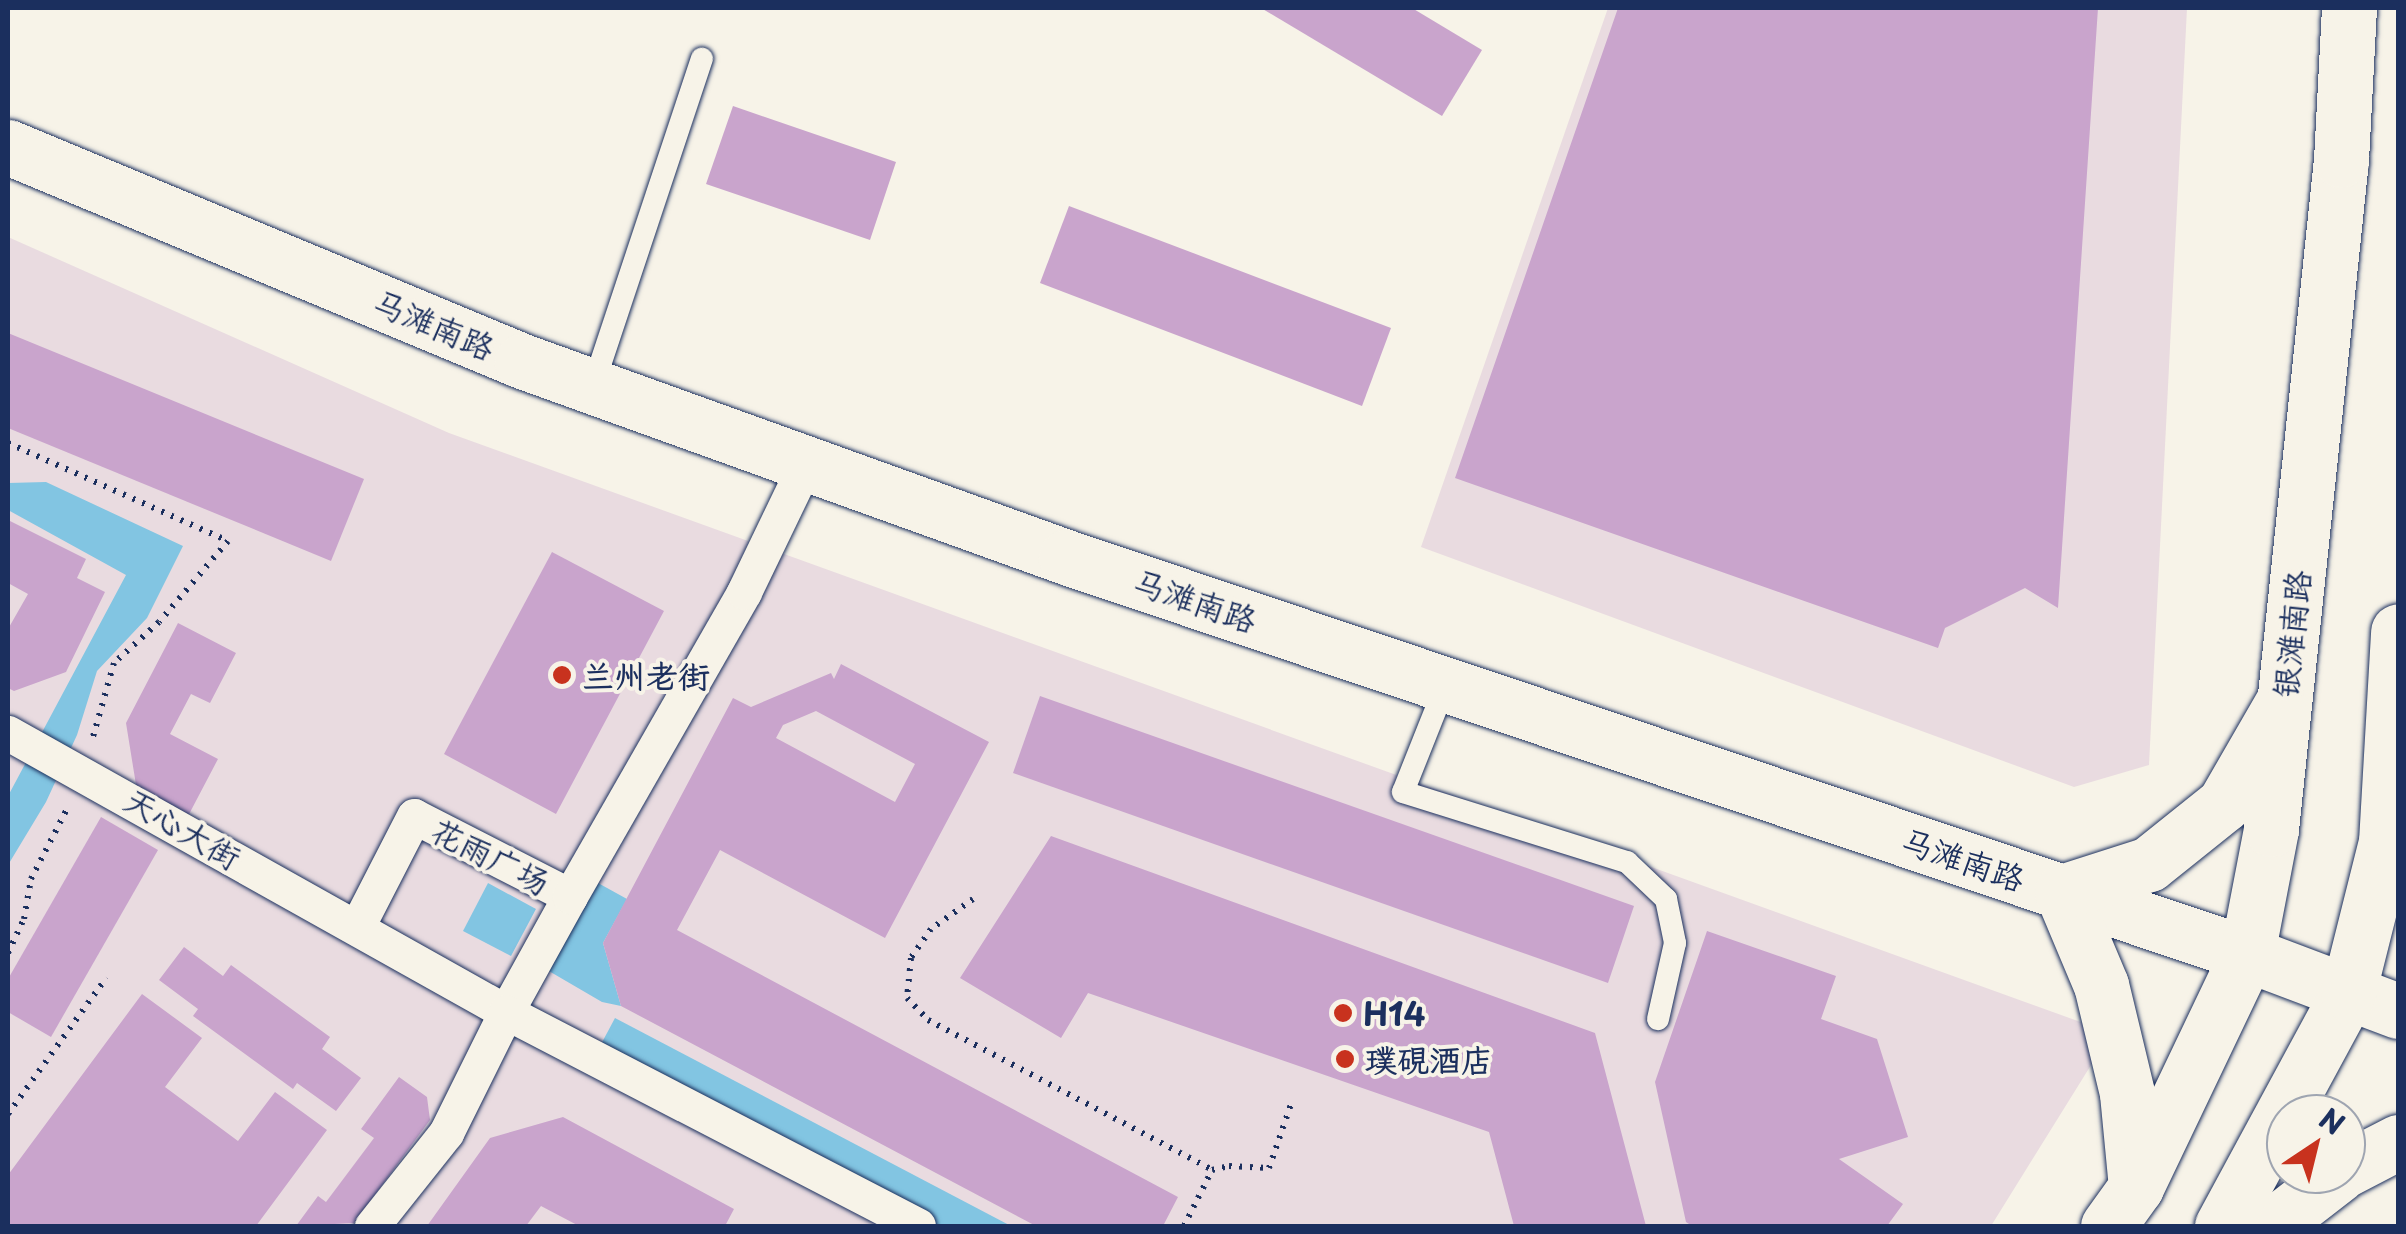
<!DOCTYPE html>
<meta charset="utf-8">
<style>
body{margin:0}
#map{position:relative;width:2406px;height:1234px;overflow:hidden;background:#f7f3e8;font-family:"Playpen Sans","LXGW WenKai TC",sans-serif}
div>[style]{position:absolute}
.built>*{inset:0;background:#e9dbe0}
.water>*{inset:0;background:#82c5e2}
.building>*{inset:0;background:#c9a4cc}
.path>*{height:6px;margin-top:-3px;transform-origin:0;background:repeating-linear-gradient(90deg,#1b2f5e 0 2.5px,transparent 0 10.5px)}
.roads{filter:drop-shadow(0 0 2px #1b2f5e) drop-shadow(0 0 2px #1b2f5e)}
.service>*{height:22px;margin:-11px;padding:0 11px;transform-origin:11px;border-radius:11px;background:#f7f3e8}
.pedestrian>*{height:35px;margin:-17.5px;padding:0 17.5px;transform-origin:17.5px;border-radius:17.5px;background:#f7f3e8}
.secondary>*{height:55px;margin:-27.5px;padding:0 27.5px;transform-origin:27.5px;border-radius:27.5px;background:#f7f3e8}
.primary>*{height:55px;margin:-27.5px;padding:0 27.5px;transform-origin:27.5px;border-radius:27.5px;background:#f7f3e8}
.dots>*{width:28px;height:28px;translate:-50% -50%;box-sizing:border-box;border:5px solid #f7f3e8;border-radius:50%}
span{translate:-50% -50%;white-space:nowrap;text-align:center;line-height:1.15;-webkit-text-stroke:8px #f7f3e8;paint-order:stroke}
.street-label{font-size:32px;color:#1b2f5e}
.poi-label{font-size:32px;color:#1b2f5e;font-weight:700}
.left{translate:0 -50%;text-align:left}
.frame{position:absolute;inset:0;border:10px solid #1b2f5e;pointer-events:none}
.north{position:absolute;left:2266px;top:1094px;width:100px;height:100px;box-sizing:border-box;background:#f7f3e8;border:2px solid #9fa5b1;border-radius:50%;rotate:35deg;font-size:28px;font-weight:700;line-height:40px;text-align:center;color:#1b2f5e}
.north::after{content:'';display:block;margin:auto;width:35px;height:45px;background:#c8321e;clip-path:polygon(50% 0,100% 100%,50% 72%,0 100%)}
</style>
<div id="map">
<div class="built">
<div style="clip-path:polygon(1608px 8px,2187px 8px,2149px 765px,2074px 787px,1421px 547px)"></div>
<div style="clip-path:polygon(8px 237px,449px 433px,2111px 1033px,1991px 1226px,8px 1226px)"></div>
</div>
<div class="water">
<div style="clip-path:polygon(46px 482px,183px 546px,147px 618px,97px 671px,77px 735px,46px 802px,8px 865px,8px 796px,126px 575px,8px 510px,8px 483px)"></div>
<div style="clip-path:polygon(589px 878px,627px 899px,603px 943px,621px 1006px,602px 1002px,542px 967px)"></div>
<div style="clip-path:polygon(488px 883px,536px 909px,511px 956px,463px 931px)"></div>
<div style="clip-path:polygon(615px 1018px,1011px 1226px,940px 1226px,599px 1048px)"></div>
</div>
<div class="building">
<div style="clip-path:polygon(1261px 8px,1412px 8px,1482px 50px,1442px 116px)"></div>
<div style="clip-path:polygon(1618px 8px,2098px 8px,2058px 608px,2025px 588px,1945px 628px,1938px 648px,1455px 478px)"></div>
<div style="clip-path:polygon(733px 106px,896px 162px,870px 240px,706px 184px)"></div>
<div style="clip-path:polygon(1069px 206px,1391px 328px,1362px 406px,1040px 283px)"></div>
<div style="clip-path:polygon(8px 333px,364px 479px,331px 561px,8px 428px)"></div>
<div style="clip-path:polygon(8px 520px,86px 559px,77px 578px,105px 592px,66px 672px,14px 691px,8px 688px,8px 629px,28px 594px,8px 583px)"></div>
<div style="clip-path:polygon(552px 552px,664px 611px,556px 814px,444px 754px)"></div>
<div style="clip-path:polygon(178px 623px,236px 653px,210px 703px,191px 694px,170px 734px,218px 759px,187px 818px,137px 791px,126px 723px)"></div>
<div style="clip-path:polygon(evenodd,841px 664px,989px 742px,885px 938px,720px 850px,677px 930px,1178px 1197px,1163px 1226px,1036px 1226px,621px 1006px,603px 943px,733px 698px,751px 707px,831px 673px,834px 679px,841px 664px,816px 711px,915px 764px,895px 802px,776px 738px,783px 725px,816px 711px)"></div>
<div style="clip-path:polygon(1040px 696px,1634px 906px,1608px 983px,1013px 773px)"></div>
<div style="clip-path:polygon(101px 817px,158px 850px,51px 1037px,8px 1012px,8px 979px)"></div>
<div style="clip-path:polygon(1051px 836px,1595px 1033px,1646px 1226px,1514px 1226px,1489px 1132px,1088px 993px,1061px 1038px,960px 978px)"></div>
<div style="clip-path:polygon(1707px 931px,1836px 976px,1821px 1019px,1877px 1039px,1908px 1137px,1839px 1159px,1903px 1204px,1887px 1226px,1692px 1226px,1686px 1222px,1655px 1082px)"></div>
<div style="clip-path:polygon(184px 947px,223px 976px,231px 965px,330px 1037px,322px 1049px,361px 1078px,336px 1111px,297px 1083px,293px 1089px,193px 1016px,198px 1009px,159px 980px)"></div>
<div style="clip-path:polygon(142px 994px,202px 1038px,165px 1087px,238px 1141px,275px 1092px,327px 1130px,256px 1226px,8px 1226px,8px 1175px)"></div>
<div style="clip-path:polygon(399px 1077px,427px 1097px,430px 1120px,354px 1223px,296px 1226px,318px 1196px,326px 1202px,374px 1138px,361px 1129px)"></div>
<div style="clip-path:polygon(563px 1117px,734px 1209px,725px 1226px,579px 1226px,541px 1206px,526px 1226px,427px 1226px,490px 1138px)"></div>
</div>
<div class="path">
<div style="left:8px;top:443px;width:241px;rotate:24deg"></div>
<div style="left:228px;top:541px;width:106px;rotate:130.4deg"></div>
<div style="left:159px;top:622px;width:61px;rotate:137.7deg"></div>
<div style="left:114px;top:663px;width:80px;rotate:105.9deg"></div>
<div style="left:973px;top:899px;width:52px;rotate:144.5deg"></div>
<div style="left:931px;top:929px;width:35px;rotate:125deg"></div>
<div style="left:911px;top:958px;width:40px;rotate:95.7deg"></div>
<div style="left:907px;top:998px;width:30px;rotate:46deg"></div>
<div style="left:928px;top:1020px;width:321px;rotate:27.8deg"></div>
<div style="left:8px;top:953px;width:38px;rotate:-65deg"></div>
<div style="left:24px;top:919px;width:41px;rotate:-80.1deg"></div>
<div style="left:31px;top:879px;width:81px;rotate:-62.8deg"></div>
<div style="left:8px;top:1114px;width:168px;rotate:-54.2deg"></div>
<div style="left:1184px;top:1226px;width:63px;rotate:-63.4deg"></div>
<div style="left:1212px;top:1170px;width:17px;rotate:-13deg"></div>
<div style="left:1229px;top:1166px;width:40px;rotate:2.9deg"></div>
<div style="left:1269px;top:1168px;width:68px;rotate:-71deg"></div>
</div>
<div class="roads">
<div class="service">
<div style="left:593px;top:386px;width:345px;rotate:-71.6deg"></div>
<div style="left:1446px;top:684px;width:116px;rotate:111.7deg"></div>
<div style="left:1403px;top:792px;width:235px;rotate:17.4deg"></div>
<div style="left:1627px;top:862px;width:54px;rotate:43.5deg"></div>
<div style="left:1666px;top:899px;width:45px;rotate:78.4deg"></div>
<div style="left:1675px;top:943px;width:78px;rotate:102.6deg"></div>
</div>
<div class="pedestrian">
<div style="left:8px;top:733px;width:571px;rotate:29.26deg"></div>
<div style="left:506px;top:1012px;width:132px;rotate:-61.1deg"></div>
<div style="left:570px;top:896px;width:175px;rotate:-152.9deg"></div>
<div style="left:414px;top:816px;width:125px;rotate:117.2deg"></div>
<div style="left:570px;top:896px;width:350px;rotate:-60.2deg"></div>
<div style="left:744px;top:592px;width:143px;rotate:-64.3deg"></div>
<div style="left:372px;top:1226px;width:119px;rotate:-51.5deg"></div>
<div style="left:446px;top:1133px;width:135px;rotate:-63.6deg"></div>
<div style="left:506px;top:1012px;width:464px;rotate:27.4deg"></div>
</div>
<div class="secondary">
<div style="left:8px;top:147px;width:557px;rotate:22.6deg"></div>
<div style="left:522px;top:361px;width:578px;rotate:19.81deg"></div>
<div style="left:1066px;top:557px;width:1246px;rotate:18.58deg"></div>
<div style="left:2247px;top:954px;width:161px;rotate:20.7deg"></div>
<div style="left:2346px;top:1169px;width:59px;rotate:-27.4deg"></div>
<div style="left:2136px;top:1187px;width:94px;rotate:-95.5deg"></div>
<div style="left:2127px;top:1093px;width:111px;rotate:-103.5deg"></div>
<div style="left:2101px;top:985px;width:101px;rotate:-112.8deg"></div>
<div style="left:2062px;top:892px;width:91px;rotate:-17.8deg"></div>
<div style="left:2149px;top:864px;width:96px;rotate:-38.7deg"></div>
<div style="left:2224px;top:804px;width:120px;rotate:-60deg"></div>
<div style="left:2272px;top:1226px;width:85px;rotate:-37.8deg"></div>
</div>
<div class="primary">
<div style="left:2108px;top:1226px;width:48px;rotate:-54.3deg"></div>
<div style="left:2136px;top:1187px;width:258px;rotate:-64.5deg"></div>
<div style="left:2247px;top:954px;width:127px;rotate:-79.1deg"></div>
<div style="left:2271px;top:829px;width:673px;rotate:-84.03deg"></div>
<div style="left:2341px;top:160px;width:152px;rotate:-87deg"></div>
<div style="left:2222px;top:1226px;width:265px;rotate:-61.6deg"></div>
<div style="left:2348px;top:993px;width:156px;rotate:-75.9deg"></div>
<div style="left:2386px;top:842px;width:211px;rotate:-86.7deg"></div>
</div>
</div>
<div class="dots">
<div style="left:562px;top:675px;background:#c8321e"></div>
<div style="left:1343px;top:1013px;background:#c8321e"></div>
<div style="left:1345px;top:1059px;background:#c8321e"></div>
</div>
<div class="street-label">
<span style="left:434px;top:324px;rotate:23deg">马滩南路</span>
<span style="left:1195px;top:600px;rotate:19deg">马滩南路</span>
<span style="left:2291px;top:634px;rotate:-84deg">银滩南路</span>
<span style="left:183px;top:828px;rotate:30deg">天心大街</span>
<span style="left:491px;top:856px;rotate:27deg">花雨广场</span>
<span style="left:1963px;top:859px;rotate:19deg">马滩南路</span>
</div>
<div class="poi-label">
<span class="left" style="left:582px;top:675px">兰州老街</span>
<span class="left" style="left:1363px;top:1013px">H14</span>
<span class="left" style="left:1365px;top:1059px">璞硯酒店</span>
</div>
<div class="frame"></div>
<div class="north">N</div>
</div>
